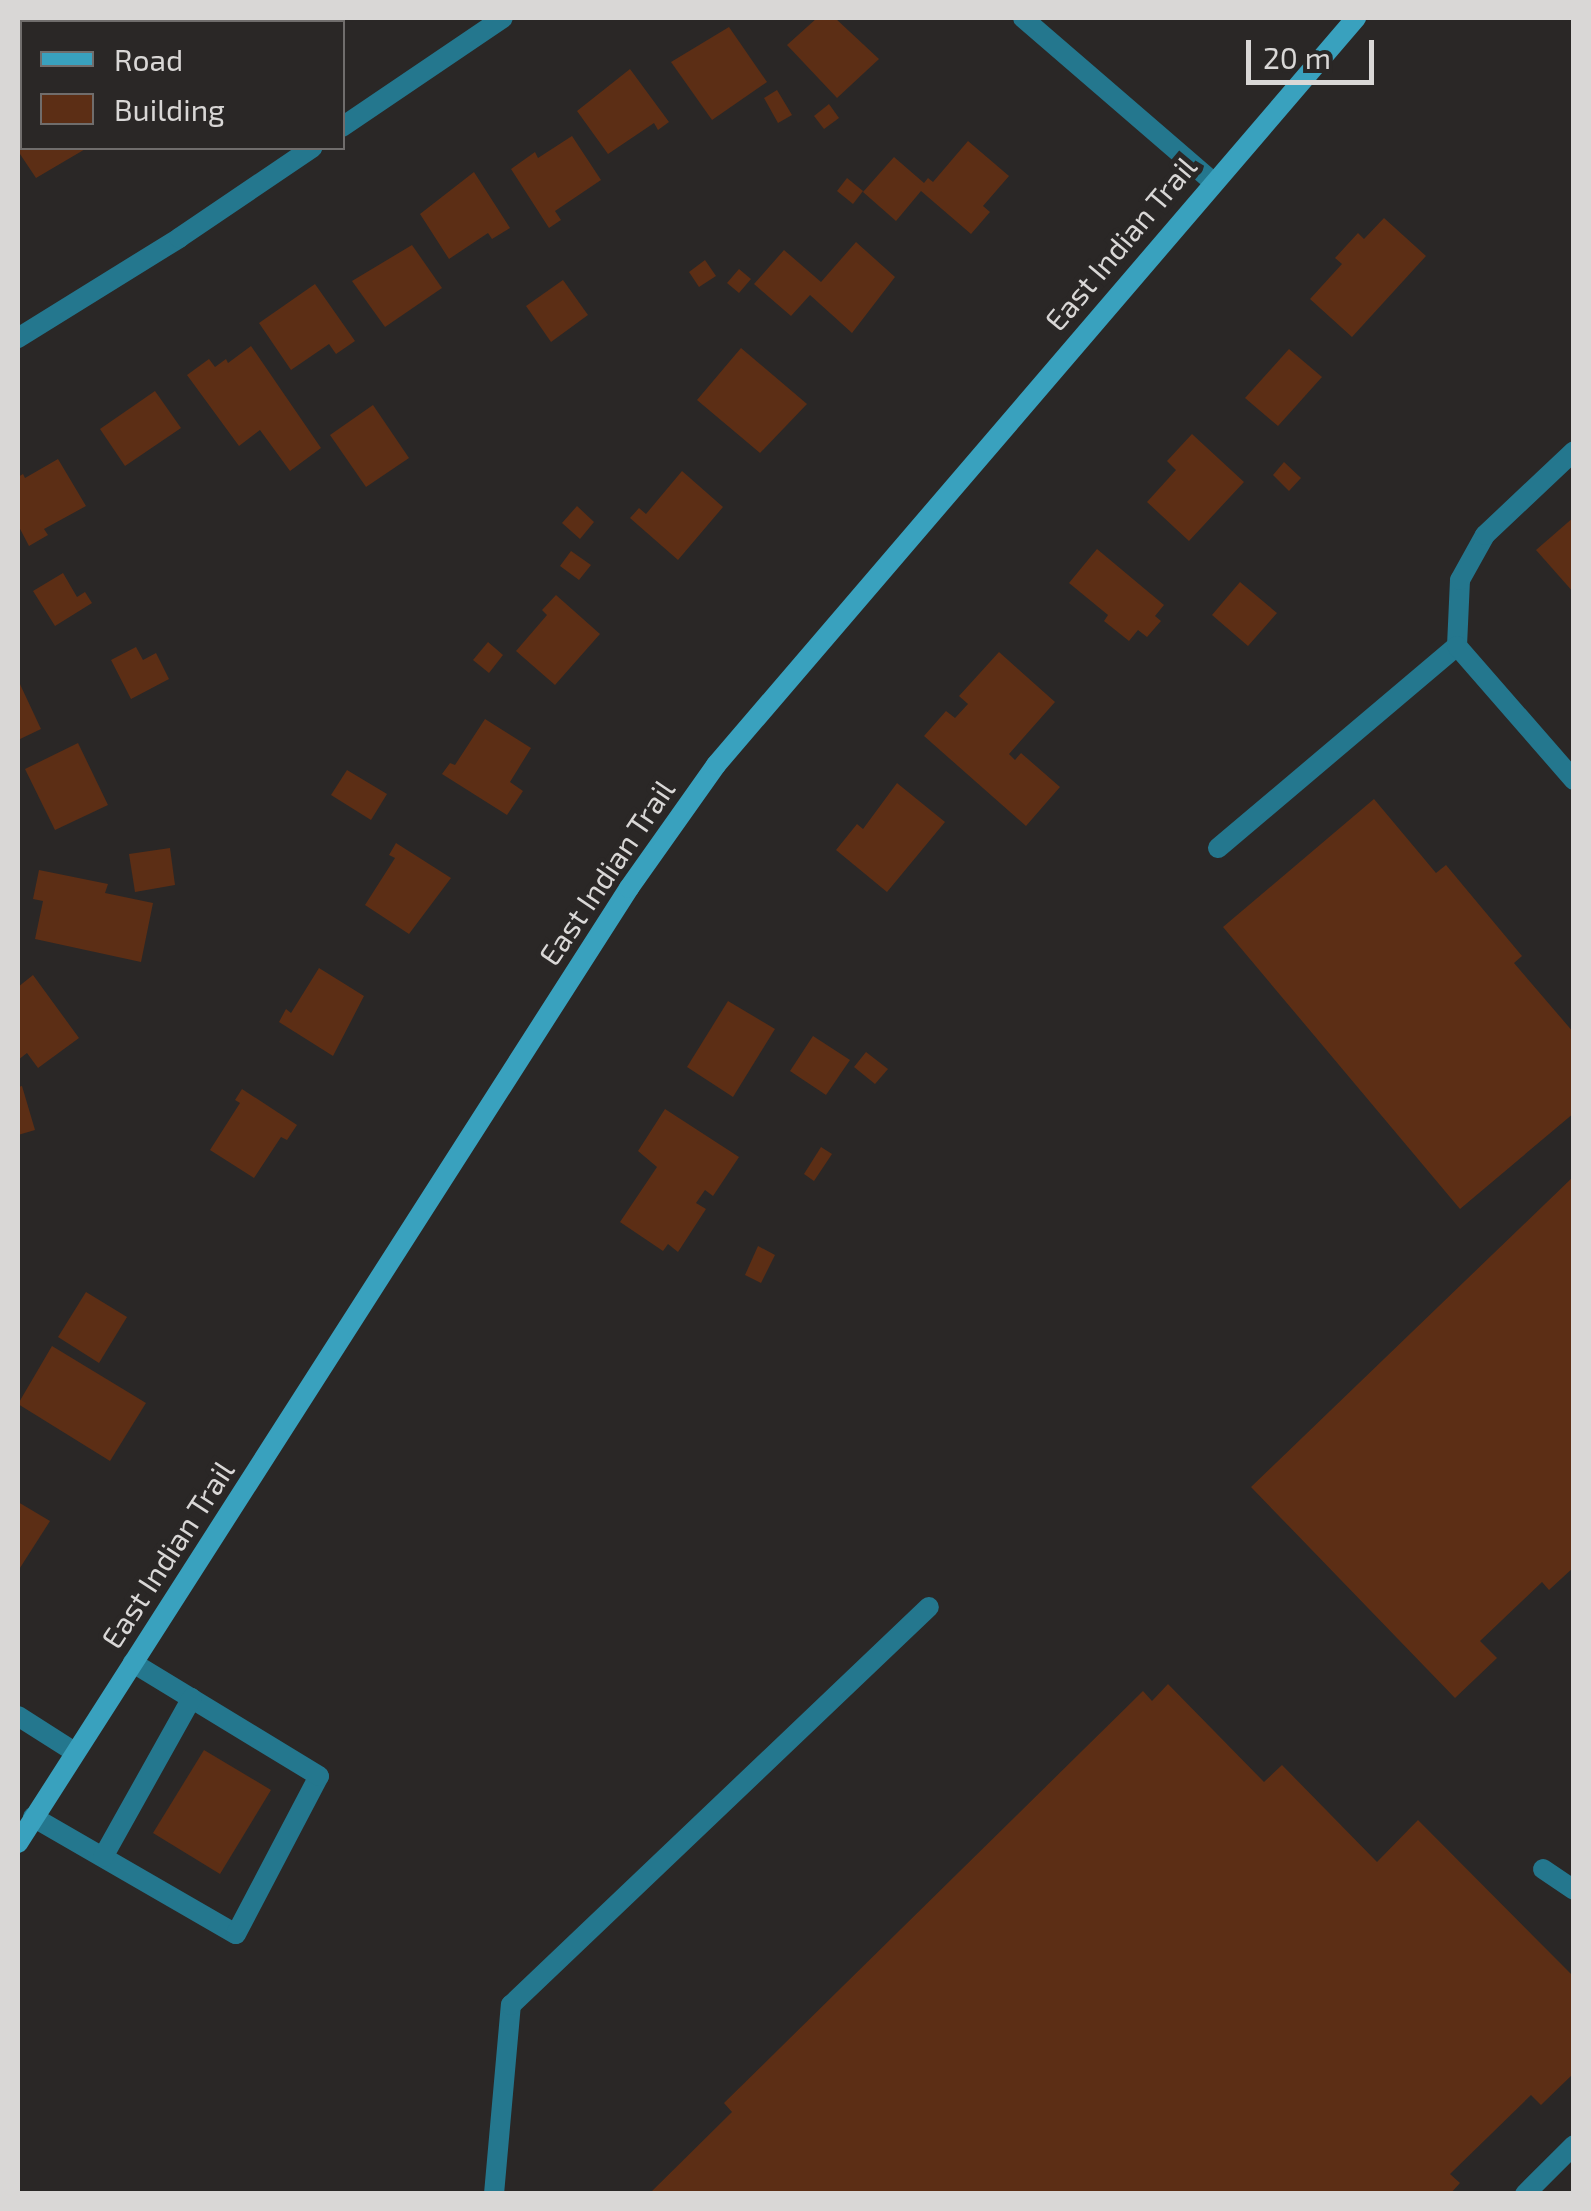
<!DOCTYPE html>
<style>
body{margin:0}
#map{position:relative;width:1591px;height:2211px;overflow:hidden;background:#2a2726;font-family:"Exo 2",sans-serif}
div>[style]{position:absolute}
.building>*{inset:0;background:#5c2e15}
.lane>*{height:20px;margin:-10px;padding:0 10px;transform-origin:10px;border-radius:10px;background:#24778e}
.street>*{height:20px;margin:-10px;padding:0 10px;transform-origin:10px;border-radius:10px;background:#24778e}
.secondary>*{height:20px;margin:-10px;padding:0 10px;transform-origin:10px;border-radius:10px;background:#39a1be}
span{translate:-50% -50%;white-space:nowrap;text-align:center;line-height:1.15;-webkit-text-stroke:10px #2a2726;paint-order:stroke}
.street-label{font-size:30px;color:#d9d7d6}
.frame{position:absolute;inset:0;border:20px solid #d9d7d6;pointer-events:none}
.legend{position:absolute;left:20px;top:20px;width:325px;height:130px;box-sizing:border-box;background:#2a2726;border:2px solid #706d6c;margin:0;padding:12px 18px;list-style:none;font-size:30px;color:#d9d7d6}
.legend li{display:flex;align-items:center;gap:20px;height:50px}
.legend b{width:50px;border:2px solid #706d6c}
.scale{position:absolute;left:1246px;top:40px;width:128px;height:45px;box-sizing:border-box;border:5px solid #d9d7d6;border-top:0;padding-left:12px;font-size:30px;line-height:35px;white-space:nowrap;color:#d9d7d6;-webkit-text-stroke:8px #2a2726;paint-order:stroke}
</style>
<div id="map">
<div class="building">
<div style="clip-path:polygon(186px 18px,249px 18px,252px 22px,178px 22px)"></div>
<div style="clip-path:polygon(817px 18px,835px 18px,879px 59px,837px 98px,787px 45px)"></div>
<div style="clip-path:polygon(729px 27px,767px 82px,712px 120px,671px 62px)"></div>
<div style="clip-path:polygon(630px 69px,669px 122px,658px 130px,654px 123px,608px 154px,577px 111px)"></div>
<div style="clip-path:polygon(777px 90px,792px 115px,778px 123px,764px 98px)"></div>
<div style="clip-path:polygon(22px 94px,22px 148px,87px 148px,36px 178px,18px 151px,18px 97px)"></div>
<div style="clip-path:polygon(829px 104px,839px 118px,824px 129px,814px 116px)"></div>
<div style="clip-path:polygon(572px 136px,601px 180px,555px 211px,561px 220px,549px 228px,511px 169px,535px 152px,538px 158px)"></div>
<div style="clip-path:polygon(968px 141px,1009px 176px,983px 206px,990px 212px,971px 234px,921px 191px,896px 221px,863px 192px,894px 157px,924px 183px,928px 178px,933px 182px)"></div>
<div style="clip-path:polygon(474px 172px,510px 228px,492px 239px,488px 233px,449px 259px,420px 214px)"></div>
<div style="clip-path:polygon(847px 178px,863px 191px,853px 204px,837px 191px)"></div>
<div style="clip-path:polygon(1384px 218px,1426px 256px,1352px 337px,1310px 299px,1342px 264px,1335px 258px,1358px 233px,1364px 239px)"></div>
<div style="clip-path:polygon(856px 242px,895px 277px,852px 333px,810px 295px,791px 316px,754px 284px,784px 250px,821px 282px)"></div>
<div style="clip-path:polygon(412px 245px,442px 288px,385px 327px,352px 281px)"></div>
<div style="clip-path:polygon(705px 260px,716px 276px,699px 287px,689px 272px)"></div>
<div style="clip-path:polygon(739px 269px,751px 279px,739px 293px,727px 283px)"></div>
<div style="clip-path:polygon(563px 280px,588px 315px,551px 342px,526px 306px)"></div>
<div style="clip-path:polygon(315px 284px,355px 341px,336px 354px,329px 344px,291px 370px,259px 323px)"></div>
<div style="clip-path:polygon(251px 346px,321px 448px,290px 471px,260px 430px,239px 446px,187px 375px,209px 359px,215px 367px,226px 359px,228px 363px)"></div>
<div style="clip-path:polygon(741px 348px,807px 404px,760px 453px,697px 400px)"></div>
<div style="clip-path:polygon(1289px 349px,1322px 377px,1278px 426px,1245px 398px)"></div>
<div style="clip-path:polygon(155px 391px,181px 428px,125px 466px,100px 429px)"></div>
<div style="clip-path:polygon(373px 405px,409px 458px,366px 487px,330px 435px)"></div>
<div style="clip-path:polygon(1192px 434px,1244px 482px,1189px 541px,1147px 502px,1176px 470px,1167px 461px)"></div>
<div style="clip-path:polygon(58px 459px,86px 506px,44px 529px,48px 535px,29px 546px,18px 525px,18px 477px,23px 474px,25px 478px)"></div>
<div style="clip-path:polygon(1284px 462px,1301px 478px,1289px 491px,1273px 475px)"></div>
<div style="clip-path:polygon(682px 471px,723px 507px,678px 560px,630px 518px,639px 508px,646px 514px)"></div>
<div style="clip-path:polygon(577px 506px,594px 522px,580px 539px,562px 523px)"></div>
<div style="clip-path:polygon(1574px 517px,1574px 593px,1536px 550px)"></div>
<div style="clip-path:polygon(1097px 549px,1164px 605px,1155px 616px,1161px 621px,1147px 637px,1138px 630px,1129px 641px,1104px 621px,1108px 615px,1069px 583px)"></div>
<div style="clip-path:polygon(571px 551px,591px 565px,579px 580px,560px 566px)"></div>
<div style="clip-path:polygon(63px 573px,77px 597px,85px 592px,92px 603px,55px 626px,33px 591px)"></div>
<div style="clip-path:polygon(1240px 582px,1277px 613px,1248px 646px,1212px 615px)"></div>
<div style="clip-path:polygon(556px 595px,600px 634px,555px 685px,516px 651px,547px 615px,542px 610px)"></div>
<div style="clip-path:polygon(488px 642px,503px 655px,489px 673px,473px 660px)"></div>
<div style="clip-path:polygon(136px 647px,143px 660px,156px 653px,169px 679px,131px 699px,111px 660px)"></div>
<div style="clip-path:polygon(999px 652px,1055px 702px,1009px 754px,1015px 760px,1021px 753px,1060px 787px,1026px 826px,924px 736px,946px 711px,955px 718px,968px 704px,959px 696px)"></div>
<div style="clip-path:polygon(18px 680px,41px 729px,18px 740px)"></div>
<div style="clip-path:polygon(485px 719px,531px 748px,510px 782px,523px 791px,507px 815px,442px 774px,450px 763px,455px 765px)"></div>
<div style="clip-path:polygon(78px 743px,108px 805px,55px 830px,25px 769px)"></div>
<div style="clip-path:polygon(347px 770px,387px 794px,371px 820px,331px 795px)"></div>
<div style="clip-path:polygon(897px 783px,945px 822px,887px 892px,836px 850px,857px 824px,863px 829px)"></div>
<div style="clip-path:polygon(1374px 799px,1436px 873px,1446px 865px,1522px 956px,1514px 963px,1574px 1033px,1574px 1113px,1460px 1209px,1223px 927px)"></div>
<div style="clip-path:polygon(396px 843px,451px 878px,409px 934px,365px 905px,395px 858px,389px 855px)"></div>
<div style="clip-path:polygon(170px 848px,175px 885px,135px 892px,129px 854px)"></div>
<div style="clip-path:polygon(39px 870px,108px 884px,105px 893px,153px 903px,141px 962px,35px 939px,43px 901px,33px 899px)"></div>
<div style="clip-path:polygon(319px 968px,364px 996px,333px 1056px,279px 1022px,286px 1009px,291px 1013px)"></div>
<div style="clip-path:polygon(33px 975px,79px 1038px,38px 1068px,27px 1053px,18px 1060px,18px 987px)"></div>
<div style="clip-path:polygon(728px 1001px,775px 1029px,733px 1097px,687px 1067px)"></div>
<div style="clip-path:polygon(813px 1036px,850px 1060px,826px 1095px,790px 1071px)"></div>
<div style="clip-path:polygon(866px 1052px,888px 1069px,875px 1084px,854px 1067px)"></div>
<div style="clip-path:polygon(22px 1086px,35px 1130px,18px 1135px,18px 1087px)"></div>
<div style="clip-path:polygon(242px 1089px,297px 1125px,287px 1140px,281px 1137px,254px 1178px,210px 1150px,240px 1103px,235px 1100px)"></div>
<div style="clip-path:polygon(665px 1109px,739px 1157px,713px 1196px,705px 1190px,696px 1203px,706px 1209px,678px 1252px,668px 1244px,663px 1251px,620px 1222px,657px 1167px,638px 1151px)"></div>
<div style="clip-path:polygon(821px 1147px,832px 1154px,814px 1181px,804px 1174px)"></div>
<div style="clip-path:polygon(1574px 1176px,1574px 1567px,1549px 1590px,1542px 1582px,1480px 1641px,1497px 1658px,1455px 1698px,1251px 1487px)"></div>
<div style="clip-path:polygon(758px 1246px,775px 1255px,761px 1283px,745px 1275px)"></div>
<div style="clip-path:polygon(86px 1292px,127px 1317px,99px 1363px,58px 1337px)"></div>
<div style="clip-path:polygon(52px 1346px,146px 1403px,110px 1461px,18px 1404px)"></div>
<div style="clip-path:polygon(18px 1502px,50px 1521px,18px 1571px)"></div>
<div style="clip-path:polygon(1168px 1684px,1264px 1782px,1282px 1765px,1377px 1862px,1418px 1820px,1574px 1977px,1574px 2073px,1541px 2105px,1531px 2095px,1450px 2174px,1460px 2183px,1450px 2194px,649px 2194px,732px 2112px,724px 2103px,1143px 1691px,1152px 1701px)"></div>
<div style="clip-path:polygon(204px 1750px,271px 1790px,220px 1874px,153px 1833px)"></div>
</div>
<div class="lane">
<div style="left:1457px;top:646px;width:66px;rotate:-87.4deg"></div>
<div style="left:1460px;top:580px;width:51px;rotate:-60.9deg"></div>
<div style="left:1485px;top:535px;width:122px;rotate:-43.3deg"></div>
<div style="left:1218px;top:848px;width:313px;rotate:-40.2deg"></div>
<div style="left:1457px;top:646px;width:178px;rotate:48.9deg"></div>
<div style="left:33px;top:1817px;width:234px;rotate:30deg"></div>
<div style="left:236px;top:1934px;width:178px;rotate:-62.3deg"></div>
<div style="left:319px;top:1776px;width:218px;rotate:-148.7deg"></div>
<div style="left:103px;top:1857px;width:182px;rotate:-60.8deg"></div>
<div style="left:1543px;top:1869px;width:37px;rotate:34deg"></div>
<div style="left:494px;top:2194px;width:190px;rotate:-84.9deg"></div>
<div style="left:511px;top:2005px;width:577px;rotate:-43.6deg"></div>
<div style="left:1525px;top:2194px;width:69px;rotate:-45deg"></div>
</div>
<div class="street">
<div style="left:1023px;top:18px;width:248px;rotate:40.8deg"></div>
<div style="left:342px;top:127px;width:194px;rotate:-34.1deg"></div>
<div style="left:18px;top:338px;width:190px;rotate:-31.8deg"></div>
<div style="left:179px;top:238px;width:161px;rotate:-34.1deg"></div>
<div style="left:18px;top:1716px;width:65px;rotate:32.5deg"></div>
</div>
<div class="secondary">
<div style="left:18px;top:1843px;width:1134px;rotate:-57.39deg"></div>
<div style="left:629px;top:888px;width:151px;rotate:-54.7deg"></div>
<div style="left:716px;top:765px;width:984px;rotate:-49.41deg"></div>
</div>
<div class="street-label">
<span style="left:1120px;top:243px;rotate:-50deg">East Indian Trail</span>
<span style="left:606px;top:872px;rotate:-56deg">East Indian Trail</span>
<span style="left:167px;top:1554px;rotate:-57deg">East Indian Trail</span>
</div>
<div class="frame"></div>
<ul class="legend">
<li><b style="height:12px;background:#39a1be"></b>Road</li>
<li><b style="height:28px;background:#5c2e15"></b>Building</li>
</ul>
<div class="scale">20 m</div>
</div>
